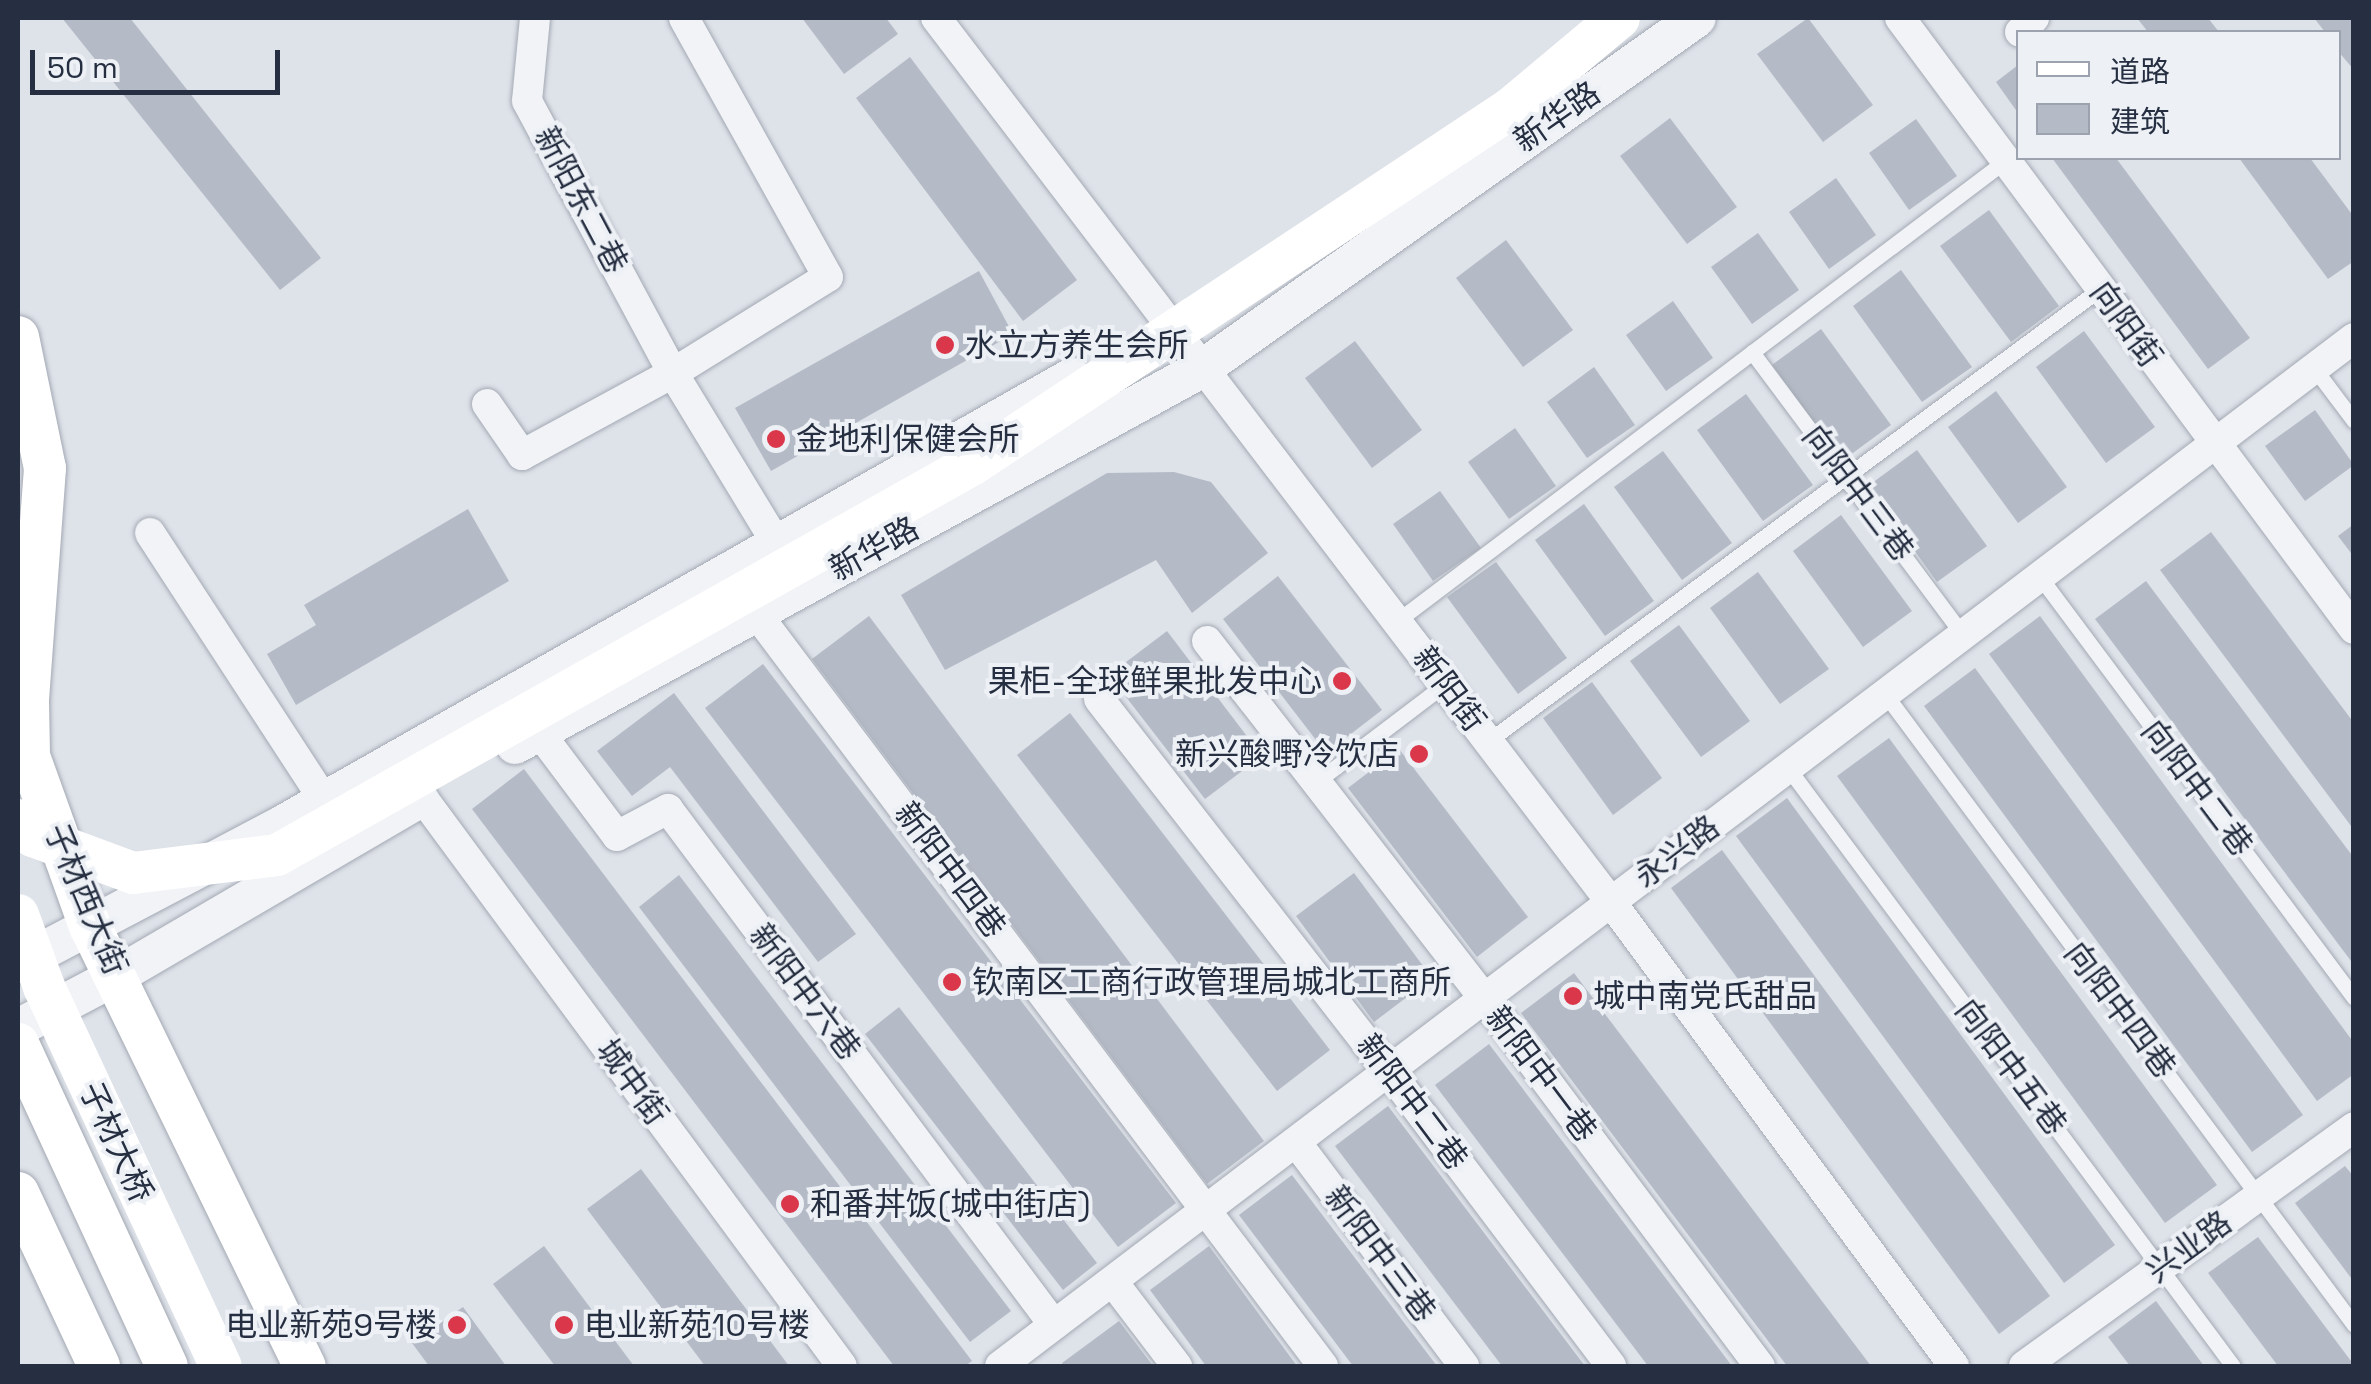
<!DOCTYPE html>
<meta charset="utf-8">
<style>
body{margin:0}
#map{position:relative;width:2371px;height:1384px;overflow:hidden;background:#dee2e9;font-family:"Space Grotesk","Noto Sans SC",sans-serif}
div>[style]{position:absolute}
.building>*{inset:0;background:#b5bbc6}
.roads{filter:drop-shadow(0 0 2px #a3a9b3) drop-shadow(0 0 2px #a3a9b3)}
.service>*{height:15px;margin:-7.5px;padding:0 7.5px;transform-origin:7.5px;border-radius:7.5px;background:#f1f3f7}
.minor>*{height:30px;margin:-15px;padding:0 15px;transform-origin:15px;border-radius:15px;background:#f1f3f7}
.tertiary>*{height:38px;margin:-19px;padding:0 19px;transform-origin:19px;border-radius:19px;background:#f1f3f7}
.secondary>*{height:42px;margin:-21px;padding:0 21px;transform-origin:21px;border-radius:21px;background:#fff}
.secondary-bridge>*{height:42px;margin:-21px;padding:0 21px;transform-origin:21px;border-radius:21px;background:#fff}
.dots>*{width:28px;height:28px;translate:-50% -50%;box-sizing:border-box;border:5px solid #edf1f6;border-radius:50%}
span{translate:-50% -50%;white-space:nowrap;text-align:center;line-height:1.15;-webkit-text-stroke:8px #edf1f6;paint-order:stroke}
.street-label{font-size:32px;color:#262f41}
.poi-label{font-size:32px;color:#262f41}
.left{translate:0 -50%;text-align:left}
.right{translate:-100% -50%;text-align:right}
.frame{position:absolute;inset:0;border:20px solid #262f41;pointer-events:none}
.legend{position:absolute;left:2016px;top:30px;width:325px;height:130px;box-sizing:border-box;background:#edf1f6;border:2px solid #9da3ae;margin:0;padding:12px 18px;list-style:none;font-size:30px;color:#262f41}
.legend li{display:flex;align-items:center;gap:20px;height:50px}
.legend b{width:50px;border:2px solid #9da3ae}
.scale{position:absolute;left:30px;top:50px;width:250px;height:45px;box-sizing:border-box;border:5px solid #262f41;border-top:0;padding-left:12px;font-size:30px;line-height:35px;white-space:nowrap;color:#262f41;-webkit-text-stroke:8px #edf1f6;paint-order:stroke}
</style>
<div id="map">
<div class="building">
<div style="clip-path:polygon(62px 18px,130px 18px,321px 258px,280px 290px)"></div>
<div style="clip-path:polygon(802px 18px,886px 18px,898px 34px,844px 74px)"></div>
<div style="clip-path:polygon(1808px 18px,1873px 105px,1823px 142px,1757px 54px)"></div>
<div style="clip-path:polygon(2137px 18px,2208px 18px,2219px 32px,2148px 32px)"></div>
<div style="clip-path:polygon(2314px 18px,2354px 18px,2354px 70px,2338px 51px,2338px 32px,2325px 32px)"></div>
<div style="clip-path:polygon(910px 57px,1077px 280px,1023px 321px,856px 98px)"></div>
<div style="clip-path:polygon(2018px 65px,2018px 113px,1996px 82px)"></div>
<div style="clip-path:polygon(1670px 118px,1737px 207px,1687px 244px,1620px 156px)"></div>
<div style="clip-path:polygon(1916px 119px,1957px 176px,1909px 210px,1869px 153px)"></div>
<div style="clip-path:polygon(2052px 158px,2116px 158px,2250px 338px,2208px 369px)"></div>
<div style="clip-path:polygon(2239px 158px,2310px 158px,2354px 217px,2354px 261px,2328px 279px)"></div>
<div style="clip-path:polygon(1836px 178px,1876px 235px,1829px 269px,1789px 212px)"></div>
<div style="clip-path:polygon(1989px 210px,2059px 306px,2011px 342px,1940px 246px)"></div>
<div style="clip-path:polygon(1758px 233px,1799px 290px,1752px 324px,1711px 267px)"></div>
<div style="clip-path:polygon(1506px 240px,1573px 330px,1523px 367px,1456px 278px)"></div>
<div style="clip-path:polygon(1901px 270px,1972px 367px,1922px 402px,1853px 306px)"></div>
<div style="clip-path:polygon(979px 271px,1013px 334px,771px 471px,735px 408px)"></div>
<div style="clip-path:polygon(1673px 301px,1713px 358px,1666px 391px,1626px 335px)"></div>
<div style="clip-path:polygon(1821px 329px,1891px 425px,1842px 461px,1772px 365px)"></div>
<div style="clip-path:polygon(2084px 331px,2155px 427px,2106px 463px,2036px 367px)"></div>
<div style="clip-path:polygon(1355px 341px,1422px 430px,1372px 468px,1305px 378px)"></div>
<div style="clip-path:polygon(1594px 367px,1635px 425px,1587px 458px,1547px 402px)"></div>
<div style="clip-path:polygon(1996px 391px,2067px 487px,2018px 523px,1948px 427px)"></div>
<div style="clip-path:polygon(1746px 394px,1813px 485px,1763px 521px,1697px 430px)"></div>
<div style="clip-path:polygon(2315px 410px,2354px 465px,2305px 501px,2265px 446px)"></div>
<div style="clip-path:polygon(1515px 428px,1556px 486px,1509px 519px,1468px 462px)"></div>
<div style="clip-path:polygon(1917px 450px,1987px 546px,1937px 582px,1868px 486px)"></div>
<div style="clip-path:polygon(1663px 451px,1732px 543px,1682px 580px,1614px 487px)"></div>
<div style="clip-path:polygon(1174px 472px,1211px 482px,1268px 553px,1192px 613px,1156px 560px,945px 670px,901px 595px,1107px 473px)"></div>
<div style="clip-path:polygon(1440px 491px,1481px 548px,1433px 581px,1393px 524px)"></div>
<div style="clip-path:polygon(1584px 504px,1654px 601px,1605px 636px,1535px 540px)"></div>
<div style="clip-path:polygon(468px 509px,509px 581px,296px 705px,267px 654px,316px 625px,304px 605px)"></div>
<div style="clip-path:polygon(1841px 515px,1912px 611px,1863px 647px,1793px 551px)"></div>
<div style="clip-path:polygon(2354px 524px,2354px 557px,2338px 536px)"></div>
<div style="clip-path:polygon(2211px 532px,2354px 723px,2354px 830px,2160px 570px)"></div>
<div style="clip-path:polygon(1496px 562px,1567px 658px,1518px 694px,1447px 597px)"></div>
<div style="clip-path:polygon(1758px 572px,1829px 669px,1780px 704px,1710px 608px)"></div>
<div style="clip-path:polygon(1278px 576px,1382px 710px,1326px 753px,1223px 619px)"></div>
<div style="clip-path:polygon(2146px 581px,2354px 858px,2354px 965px,2095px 619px)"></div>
<div style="clip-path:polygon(869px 616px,1264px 1141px,1207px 1184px,812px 659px)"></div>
<div style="clip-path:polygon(2040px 616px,2354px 1043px,2354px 1074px,2317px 1101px,1989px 654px)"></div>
<div style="clip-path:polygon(1679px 625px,1750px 721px,1701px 757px,1630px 661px)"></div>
<div style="clip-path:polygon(1167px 631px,1262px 756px,1205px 799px,1109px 675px)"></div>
<div style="clip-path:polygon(763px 664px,1176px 1203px,1118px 1247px,705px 708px)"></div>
<div style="clip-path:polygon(1975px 668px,2303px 1115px,2252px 1152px,1924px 706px)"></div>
<div style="clip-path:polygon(1592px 682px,1662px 778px,1613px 815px,1543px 718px)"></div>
<div style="clip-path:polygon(674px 693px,856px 934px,818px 962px,670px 767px,632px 796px,597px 751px)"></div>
<div style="clip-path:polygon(1070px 713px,1330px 1050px,1277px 1091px,1017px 755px)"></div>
<div style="clip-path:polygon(1889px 738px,2217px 1185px,2165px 1223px,1837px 776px)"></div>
<div style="clip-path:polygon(1399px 749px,1528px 917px,1477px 957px,1348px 788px)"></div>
<div style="clip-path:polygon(524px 769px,972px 1361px,965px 1366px,894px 1366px,472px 809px)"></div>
<div style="clip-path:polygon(1787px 798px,2115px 1245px,2064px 1283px,1736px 836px)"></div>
<div style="clip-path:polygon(1722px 850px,2050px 1296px,1999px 1334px,1671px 888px)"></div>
<div style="clip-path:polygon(1354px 873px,1432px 978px,1374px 1022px,1296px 916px)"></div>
<div style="clip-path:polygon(679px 875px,1011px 1311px,970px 1342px,639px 907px)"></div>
<div style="clip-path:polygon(1574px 973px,1871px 1366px,1787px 1366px,1521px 1013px)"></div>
<div style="clip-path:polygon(899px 1007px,1097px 1263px,1063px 1290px,865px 1034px)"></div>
<div style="clip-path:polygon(1489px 1044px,1732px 1366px,1648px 1366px,1435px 1085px)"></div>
<div style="clip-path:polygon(1388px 1106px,1585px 1366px,1502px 1366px,1335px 1146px)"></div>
<div style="clip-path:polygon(2345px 1166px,2354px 1177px,2354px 1282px,2295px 1203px)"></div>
<div style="clip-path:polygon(641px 1169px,789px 1366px,705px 1366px,587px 1209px)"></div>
<div style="clip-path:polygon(1292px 1175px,1437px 1366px,1353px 1366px,1239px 1215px)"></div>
<div style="clip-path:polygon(2258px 1237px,2354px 1365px,2354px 1366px,2278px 1366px,2208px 1273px)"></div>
<div style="clip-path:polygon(544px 1246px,634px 1366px,555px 1366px,493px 1284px)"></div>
<div style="clip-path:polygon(1209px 1246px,1297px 1366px,1206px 1366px,1150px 1290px)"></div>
<div style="clip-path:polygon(2156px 1301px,2204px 1366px,2130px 1366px,2108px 1337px)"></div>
<div style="clip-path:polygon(463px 1307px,506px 1366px,429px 1366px,412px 1343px)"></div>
<div style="clip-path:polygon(1119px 1321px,1153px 1366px,1064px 1366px,1062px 1363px)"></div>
</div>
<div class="roads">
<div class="service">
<div style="left:1752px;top:352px;width:353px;rotate:53.3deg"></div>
<div style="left:2314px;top:368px;width:66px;rotate:53deg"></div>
<div style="left:2040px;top:577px;width:525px;rotate:53.28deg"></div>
<div style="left:1397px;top:621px;width:764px;rotate:-37.12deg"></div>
<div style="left:1885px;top:694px;width:786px;rotate:53.38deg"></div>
<div style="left:1488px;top:741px;width:761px;rotate:-36.45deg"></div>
<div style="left:1788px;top:768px;width:745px;rotate:53.35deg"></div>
<div style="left:1316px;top:782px;width:162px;rotate:-37.2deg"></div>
</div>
<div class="minor">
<div style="left:535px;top:18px;width:83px;rotate:95.5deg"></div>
<div style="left:527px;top:101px;width:309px;rotate:61.8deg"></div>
<div style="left:673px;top:373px;width:200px;rotate:58.7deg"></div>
<div style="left:936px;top:18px;width:1112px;rotate:52.64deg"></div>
<div style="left:1611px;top:902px;width:577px;rotate:53.53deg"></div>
<div style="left:1900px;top:18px;width:761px;rotate:53.39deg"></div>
<div style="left:2020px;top:32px;width:20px;rotate:-45deg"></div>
<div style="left:487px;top:404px;width:62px;rotate:55.5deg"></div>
<div style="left:522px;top:455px;width:172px;rotate:-28.5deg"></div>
<div style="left:673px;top:373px;width:182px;rotate:-31.8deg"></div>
<div style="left:828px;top:277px;width:296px;rotate:-119.1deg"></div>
<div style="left:150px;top:533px;width:320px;rotate:56.9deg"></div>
<div style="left:756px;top:613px;width:943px;rotate:53.02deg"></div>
<div style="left:1207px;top:641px;width:453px;rotate:52.2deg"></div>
<div style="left:1485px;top:999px;width:459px;rotate:53.2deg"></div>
<div style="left:1099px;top:699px;width:472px;rotate:52.1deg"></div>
<div style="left:1389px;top:1071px;width:369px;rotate:53deg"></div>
<div style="left:539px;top:732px;width:130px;rotate:53.1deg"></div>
<div style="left:617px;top:836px;width:58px;rotate:-27.9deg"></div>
<div style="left:668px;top:809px;width:644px;rotate:53.2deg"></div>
<div style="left:422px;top:797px;width:707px;rotate:53.57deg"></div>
<div style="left:1296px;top:1142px;width:280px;rotate:53.1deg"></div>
<div style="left:1113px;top:1282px;width:106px;rotate:52.7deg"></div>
<div style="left:1000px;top:1366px;width:1700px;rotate:-37.21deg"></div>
<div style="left:2024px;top:1366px;width:407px;rotate:-35.9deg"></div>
</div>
<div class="tertiary">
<div style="left:515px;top:745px;width:785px;rotate:-28.72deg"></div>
<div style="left:1203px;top:368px;width:605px;rotate:-35.32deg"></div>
<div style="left:18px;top:964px;width:302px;rotate:-27.8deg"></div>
<div style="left:285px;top:823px;width:905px;rotate:-29.54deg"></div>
<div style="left:18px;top:1028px;width:113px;rotate:-27.9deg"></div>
<div style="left:118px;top:975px;width:349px;rotate:-30.3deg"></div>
</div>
<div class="secondary">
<div style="left:18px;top:337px;width:134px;rotate:78.4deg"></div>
<div style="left:45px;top:468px;width:235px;rotate:94.2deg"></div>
<div style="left:28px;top:702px;width:54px;rotate:88.9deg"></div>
<div style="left:29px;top:756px;width:181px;rotate:70.3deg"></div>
<div style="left:90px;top:926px;width:490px;rotate:64deg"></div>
<div style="left:18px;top:1044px;width:355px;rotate:65.2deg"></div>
<div style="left:18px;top:1193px;width:191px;rotate:64.9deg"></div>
</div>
</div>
<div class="secondary-bridge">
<div style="left:18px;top:820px;width:22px;rotate:47deg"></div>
<div style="left:33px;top:836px;width:107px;rotate:20.3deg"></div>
<div style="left:133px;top:873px;width:145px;rotate:-7.1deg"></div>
<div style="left:277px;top:855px;width:798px;rotate:-29.33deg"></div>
<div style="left:973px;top:464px;width:644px;rotate:-33.47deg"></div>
<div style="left:1510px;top:109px;width:142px;rotate:-39.9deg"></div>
<div style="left:18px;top:915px;width:77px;rotate:70.1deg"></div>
<div style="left:44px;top:987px;width:418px;rotate:65deg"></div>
</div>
<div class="dots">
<div style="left:945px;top:345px;background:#da374b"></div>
<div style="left:776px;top:439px;background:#da374b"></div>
<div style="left:1342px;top:681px;background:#da374b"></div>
<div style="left:1419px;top:754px;background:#da374b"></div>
<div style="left:952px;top:982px;background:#da374b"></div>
<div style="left:1573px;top:996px;background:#da374b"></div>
<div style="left:790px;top:1204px;background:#da374b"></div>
<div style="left:457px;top:1325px;background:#da374b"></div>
<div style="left:564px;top:1325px;background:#da374b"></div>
</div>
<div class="street-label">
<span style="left:1557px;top:117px;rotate:-35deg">新华路</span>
<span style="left:581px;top:200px;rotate:62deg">新阳东二巷</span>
<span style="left:2126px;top:324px;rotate:54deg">向阳街</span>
<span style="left:1858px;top:493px;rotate:53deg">向阳中三巷</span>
<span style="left:874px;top:549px;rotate:-29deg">新华路</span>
<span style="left:1449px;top:689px;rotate:53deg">新阳街</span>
<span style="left:2197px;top:788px;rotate:53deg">向阳中二巷</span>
<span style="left:1677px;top:852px;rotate:-37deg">永兴路</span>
<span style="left:950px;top:870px;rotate:53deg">新阳中四巷</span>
<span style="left:86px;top:899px;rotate:67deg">子材西大街</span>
<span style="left:805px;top:992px;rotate:53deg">新阳中六巷</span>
<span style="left:2120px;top:1010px;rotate:53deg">向阳中四巷</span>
<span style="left:2011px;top:1067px;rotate:53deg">向阳中五巷</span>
<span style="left:1541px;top:1074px;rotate:53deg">新阳中一巷</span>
<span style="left:632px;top:1082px;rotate:54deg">城中街</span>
<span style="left:1412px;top:1102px;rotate:53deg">新阳中二巷</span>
<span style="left:116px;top:1142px;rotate:65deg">子材大桥</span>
<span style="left:2189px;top:1247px;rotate:-36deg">兴业路</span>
<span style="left:1380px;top:1254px;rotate:53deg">新阳中三巷</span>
</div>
<div class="poi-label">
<span class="left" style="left:965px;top:345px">水立方养生会所</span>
<span class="left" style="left:796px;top:439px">金地利保健会所</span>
<span class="right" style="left:1322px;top:681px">果柜-全球鲜果批发中心</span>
<span class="right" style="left:1399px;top:754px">新兴酸嘢冷饮店</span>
<span class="left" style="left:972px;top:982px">钦南区工商行政管理局城北工商所</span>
<span class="left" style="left:1593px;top:996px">城中南党氏甜品</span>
<span class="left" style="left:810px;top:1204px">和番丼饭(城中街店)</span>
<span class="right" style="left:437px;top:1325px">电业新苑9号楼</span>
<span class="left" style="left:584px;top:1325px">电业新苑10号楼</span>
</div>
<div class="frame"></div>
<ul class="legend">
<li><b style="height:12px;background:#fff"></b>道路</li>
<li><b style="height:28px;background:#b5bbc6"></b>建筑</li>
</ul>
<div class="scale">50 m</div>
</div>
